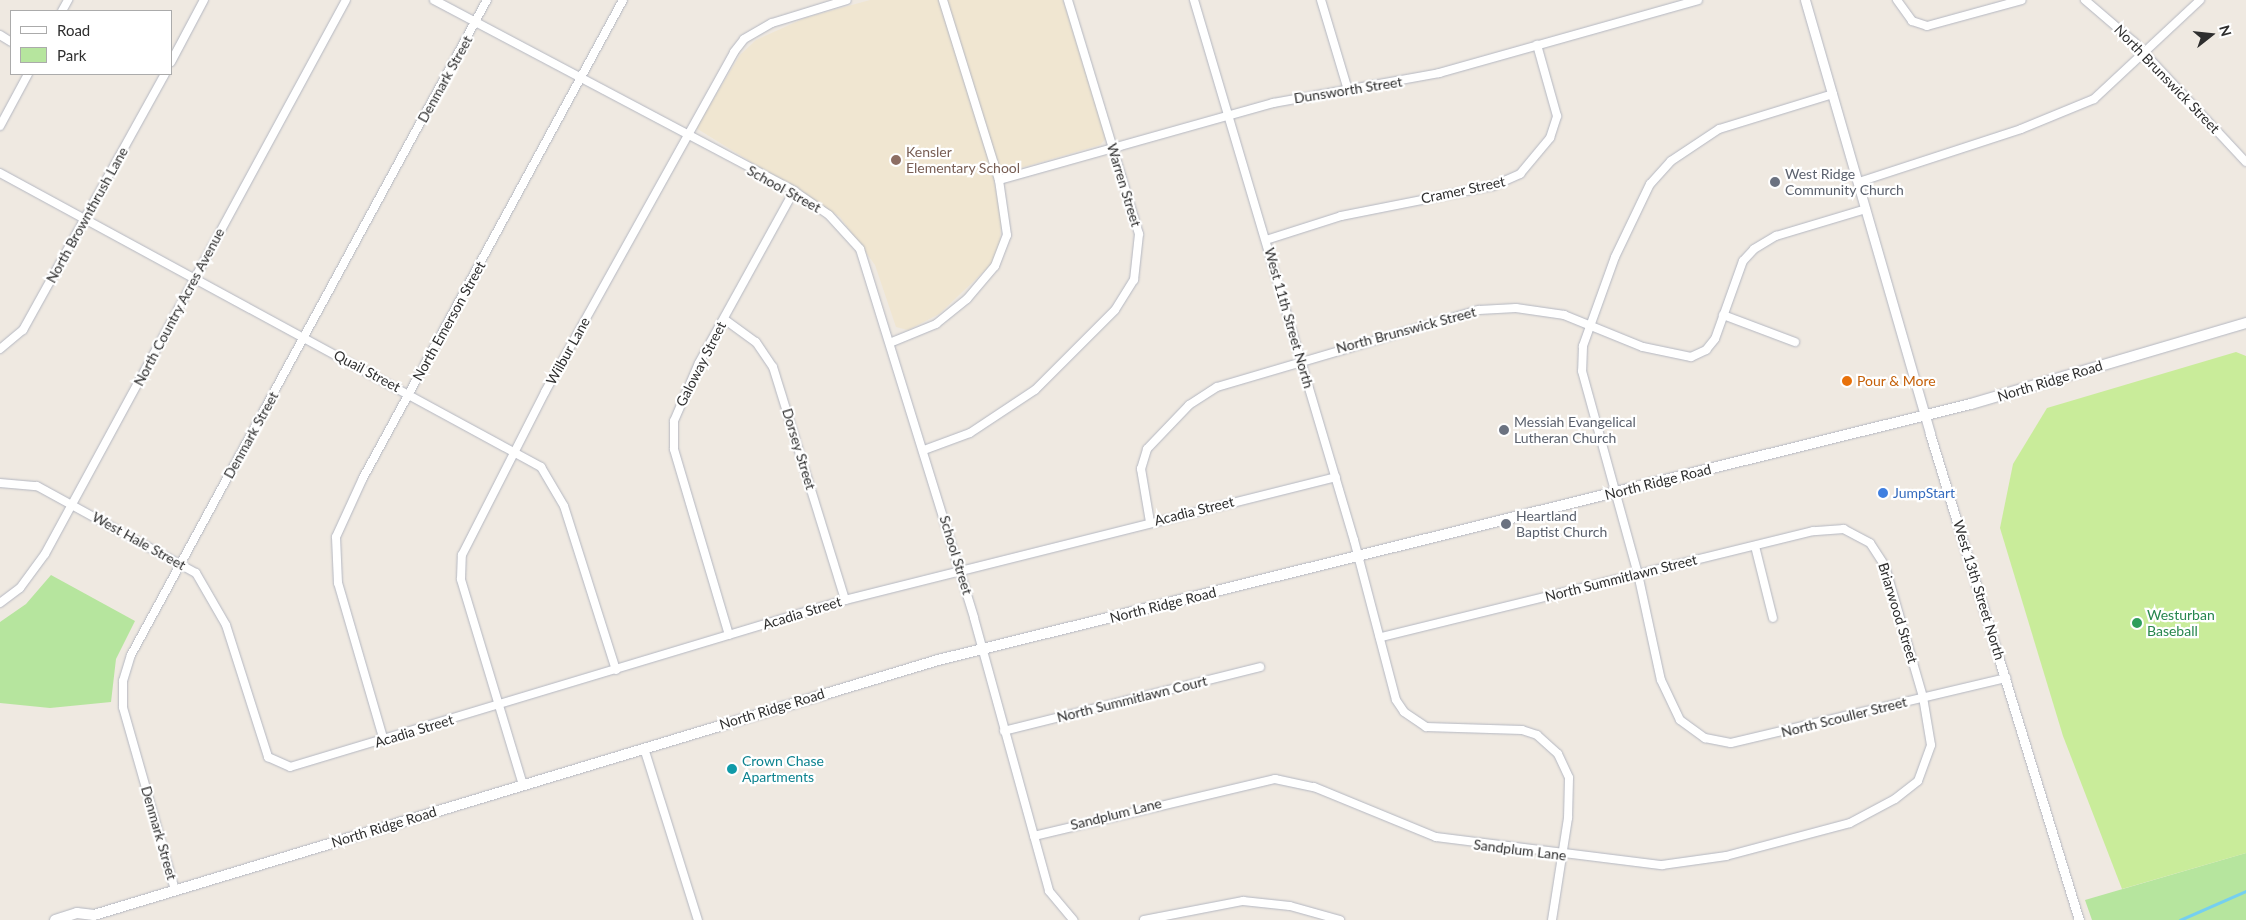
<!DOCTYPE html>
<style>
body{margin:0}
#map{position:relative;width:2246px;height:920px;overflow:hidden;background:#efe9e1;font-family:Lato,sans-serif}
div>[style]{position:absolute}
.education>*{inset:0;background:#f0e6d1}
.green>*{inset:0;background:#b6e59e}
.pitch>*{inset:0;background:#c9ec9a}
.stream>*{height:2.5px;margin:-1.25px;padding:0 1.25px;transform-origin:1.25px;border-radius:1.25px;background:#75cff0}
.roads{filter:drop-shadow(0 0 1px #b4b7c1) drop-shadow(0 0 1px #b4b7c1)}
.minor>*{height:8px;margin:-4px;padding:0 4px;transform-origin:4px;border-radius:4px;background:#fff}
.tertiary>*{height:9px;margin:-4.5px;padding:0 4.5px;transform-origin:4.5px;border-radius:4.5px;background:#fff}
.secondary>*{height:10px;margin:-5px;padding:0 5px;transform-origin:5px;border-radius:5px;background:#fff}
.dots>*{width:14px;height:14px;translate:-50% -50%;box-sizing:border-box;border:2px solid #fff;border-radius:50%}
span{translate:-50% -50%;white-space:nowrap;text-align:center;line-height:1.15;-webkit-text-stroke:4.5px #fff;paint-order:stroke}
.street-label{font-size:14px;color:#2e2e2e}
.education-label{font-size:14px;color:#785e54}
.left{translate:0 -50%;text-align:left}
.worship-label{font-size:14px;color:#5b616d}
.food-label{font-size:14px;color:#c56008}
.shop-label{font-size:14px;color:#366cbe}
.leisure-label{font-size:14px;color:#27864d}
.culture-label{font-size:14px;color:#0d838f}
.legend{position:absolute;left:10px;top:10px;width:162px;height:65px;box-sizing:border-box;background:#fff;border:1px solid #ababab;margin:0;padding:6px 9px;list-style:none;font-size:15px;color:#2e2e2e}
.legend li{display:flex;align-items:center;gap:10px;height:25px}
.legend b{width:25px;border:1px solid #ababab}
.north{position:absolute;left:2186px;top:10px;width:50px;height:50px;-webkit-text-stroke:4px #fff;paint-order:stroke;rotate:74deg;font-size:14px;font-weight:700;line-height:20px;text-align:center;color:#2e2e2e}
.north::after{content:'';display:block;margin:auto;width:18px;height:22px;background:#2e2e2e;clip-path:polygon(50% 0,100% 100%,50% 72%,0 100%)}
</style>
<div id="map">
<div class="education">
<div style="clip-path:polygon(870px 0,1063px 0,1106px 138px,1100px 145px,993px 176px,1001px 217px,1000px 244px,994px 262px,939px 314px,908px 330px,896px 327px,875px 265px,840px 217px,696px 128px,740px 55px,756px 40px,805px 18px)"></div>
</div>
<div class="green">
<div style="clip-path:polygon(51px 575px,135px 621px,116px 659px,111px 702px,50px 708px,0 703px,0 622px,26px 604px)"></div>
<div style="clip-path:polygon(2246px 853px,2246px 920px,2092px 920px,2085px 900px)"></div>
</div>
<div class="pitch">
<div style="clip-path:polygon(2236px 352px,2246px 356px,2246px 853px,2122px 889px,2063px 736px,2000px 528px,2013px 464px,2047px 408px)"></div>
</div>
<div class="stream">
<div style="left:2180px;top:920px;width:72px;rotate:-23.7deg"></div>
</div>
<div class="roads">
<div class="minor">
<div style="left:434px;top:0;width:408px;rotate:27.9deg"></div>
<div style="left:794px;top:191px;width:42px;rotate:34.4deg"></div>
<div style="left:829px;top:215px;width:46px;rotate:47.6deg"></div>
<div style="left:860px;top:249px;width:386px;rotate:72.8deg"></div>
<div style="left:974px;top:618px;width:283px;rotate:74.6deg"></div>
<div style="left:1049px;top:891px;width:38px;rotate:50deg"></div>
<div style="left:1194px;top:0;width:563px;rotate:73.5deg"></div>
<div style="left:1354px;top:540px;width:165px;rotate:75.3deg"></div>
<div style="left:1396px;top:700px;width:14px;rotate:56deg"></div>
<div style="left:1404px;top:712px;width:27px;rotate:34deg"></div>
<div style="left:1426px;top:727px;width:96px;rotate:1.8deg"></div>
<div style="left:1522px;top:730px;width:16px;rotate:18deg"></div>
<div style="left:1537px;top:735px;width:28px;rotate:42deg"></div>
<div style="left:1558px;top:754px;width:26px;rotate:65deg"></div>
<div style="left:1569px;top:778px;width:40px;rotate:91.4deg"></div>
<div style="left:1568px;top:818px;width:103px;rotate:98.9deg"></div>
<div style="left:1321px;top:0;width:94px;rotate:73.3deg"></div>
<div style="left:1897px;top:0;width:26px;rotate:54deg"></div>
<div style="left:1912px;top:21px;width:16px;rotate:18deg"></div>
<div style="left:1927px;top:26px;width:98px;rotate:-15.3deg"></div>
<div style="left:2085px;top:0;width:65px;rotate:40.6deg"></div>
<div style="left:2134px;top:42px;width:164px;rotate:47deg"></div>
<div style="left:62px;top:11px;width:13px;rotate:-61deg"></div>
<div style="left:0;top:35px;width:13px;rotate:32deg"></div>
<div style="left:171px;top:62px;width:70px;rotate:-62deg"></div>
<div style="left:1833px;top:94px;width:119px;rotate:162.9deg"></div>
<div style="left:1719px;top:129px;width:58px;rotate:146.3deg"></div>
<div style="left:1671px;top:161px;width:31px;rotate:132deg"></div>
<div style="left:1650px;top:184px;width:81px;rotate:115.6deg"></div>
<div style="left:1615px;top:257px;width:95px;rotate:109.8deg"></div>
<div style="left:1583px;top:346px;width:25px;rotate:92deg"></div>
<div style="left:1582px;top:371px;width:211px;rotate:74.6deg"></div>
<div style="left:1638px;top:574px;width:108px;rotate:77.8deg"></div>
<div style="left:1661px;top:680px;width:44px;rotate:64.6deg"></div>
<div style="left:1680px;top:720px;width:31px;rotate:36deg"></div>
<div style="left:1705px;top:738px;width:26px;rotate:11deg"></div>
<div style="left:1731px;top:743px;width:283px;rotate:-13.3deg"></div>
<div style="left:0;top:126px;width:59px;rotate:-61.7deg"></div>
<div style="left:0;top:173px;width:616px;rotate:28.52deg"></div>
<div style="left:541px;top:467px;width:45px;rotate:59.5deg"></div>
<div style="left:564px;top:506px;width:172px;rotate:72.4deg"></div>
<div style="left:999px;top:180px;width:285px;rotate:-15.7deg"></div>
<div style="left:1273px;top:103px;width:169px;rotate:-10.2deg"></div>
<div style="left:1439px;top:73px;width:269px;rotate:-15.7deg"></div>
<div style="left:1859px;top:182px;width:170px;rotate:-18.1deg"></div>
<div style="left:2021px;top:129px;width:79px;rotate:-22.3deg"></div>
<div style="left:2094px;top:99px;width:145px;rotate:-43deg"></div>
<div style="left:1266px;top:240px;width:79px;rotate:-17.7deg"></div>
<div style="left:1341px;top:216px;width:155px;rotate:-11.2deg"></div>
<div style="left:1493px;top:186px;width:30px;rotate:-24deg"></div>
<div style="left:1520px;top:174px;width:47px;rotate:-50.2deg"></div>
<div style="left:1550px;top:138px;width:23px;rotate:-72deg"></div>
<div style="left:1557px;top:116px;width:74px;rotate:-105.7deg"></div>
<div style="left:1723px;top:315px;width:77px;rotate:20.6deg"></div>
<div style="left:724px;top:319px;width:39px;rotate:36deg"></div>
<div style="left:756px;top:342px;width:30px;rotate:56deg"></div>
<div style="left:773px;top:367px;width:244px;rotate:72.8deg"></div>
<div style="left:892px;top:342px;width:48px;rotate:-22.2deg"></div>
<div style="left:936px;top:324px;width:40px;rotate:-39deg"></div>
<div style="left:967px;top:299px;width:43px;rotate:-49.7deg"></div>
<div style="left:995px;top:266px;width:33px;rotate:-69deg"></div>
<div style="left:1007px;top:235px;width:56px;rotate:-98.3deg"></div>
<div style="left:999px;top:180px;width:189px;rotate:-107.3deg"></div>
<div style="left:0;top:349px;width:30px;rotate:-40deg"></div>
<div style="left:23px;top:330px;width:293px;rotate:-61deg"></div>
<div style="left:924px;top:450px;width:49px;rotate:-20.3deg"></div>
<div style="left:970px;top:433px;width:78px;rotate:-33.5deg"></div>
<div style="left:1035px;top:390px;width:113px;rotate:-45deg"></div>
<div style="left:1115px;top:310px;width:36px;rotate:-58deg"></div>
<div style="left:1134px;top:280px;width:46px;rotate:-83.8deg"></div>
<div style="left:1139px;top:234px;width:245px;rotate:-106.9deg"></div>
<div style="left:0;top:483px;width:37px;rotate:5deg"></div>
<div style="left:37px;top:486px;width:181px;rotate:28.7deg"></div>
<div style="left:196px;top:573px;width:60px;rotate:60deg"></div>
<div style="left:226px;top:625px;width:139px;rotate:72.3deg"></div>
<div style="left:268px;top:757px;width:24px;rotate:24deg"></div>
<div style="left:290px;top:767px;width:580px;rotate:-16.75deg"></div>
<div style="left:845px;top:600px;width:506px;rotate:-14.06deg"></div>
<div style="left:1150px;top:522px;width:54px;rotate:-99.6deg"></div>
<div style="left:1141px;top:469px;width:21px;rotate:-73deg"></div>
<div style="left:1147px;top:449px;width:61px;rotate:-46.3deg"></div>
<div style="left:1189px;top:405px;width:33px;rotate:-33deg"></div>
<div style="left:1217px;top:387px;width:273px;rotate:-16.4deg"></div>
<div style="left:1479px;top:310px;width:37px;rotate:-3deg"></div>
<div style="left:1516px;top:308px;width:49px;rotate:8.3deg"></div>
<div style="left:1564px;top:315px;width:85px;rotate:22.1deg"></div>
<div style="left:1643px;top:347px;width:49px;rotate:11.8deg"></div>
<div style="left:1691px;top:357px;width:17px;rotate:-25deg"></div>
<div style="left:1706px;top:350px;width:14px;rotate:-51deg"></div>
<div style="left:1715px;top:339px;width:83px;rotate:-70.3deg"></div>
<div style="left:1743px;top:261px;width:16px;rotate:-47deg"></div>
<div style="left:1754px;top:249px;width:26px;rotate:-31deg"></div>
<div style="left:1776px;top:236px;width:94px;rotate:-16.7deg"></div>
<div style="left:1755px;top:546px;width:74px;rotate:76deg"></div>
<div style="left:0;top:603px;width:25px;rotate:-37deg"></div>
<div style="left:20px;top:588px;width:42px;rotate:-53.7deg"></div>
<div style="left:45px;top:554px;width:630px;rotate:-61.48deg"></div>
<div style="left:729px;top:635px;width:194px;rotate:-106.5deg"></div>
<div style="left:674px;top:449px;width:28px;rotate:-90deg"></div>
<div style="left:674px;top:421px;width:63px;rotate:-66.7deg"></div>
<div style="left:699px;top:363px;width:196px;rotate:-61.1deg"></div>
<div style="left:1004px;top:731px;width:264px;rotate:-14deg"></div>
<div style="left:384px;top:741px;width:165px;rotate:-106.2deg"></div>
<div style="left:338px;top:583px;width:46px;rotate:-92.5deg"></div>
<div style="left:336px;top:537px;width:65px;rotate:-65.4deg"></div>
<div style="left:363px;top:478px;width:544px;rotate:-61.46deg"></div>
<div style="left:644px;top:748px;width:180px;rotate:72.6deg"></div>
<div style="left:523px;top:785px;width:215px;rotate:-106.8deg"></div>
<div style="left:461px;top:579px;width:24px;rotate:-88deg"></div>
<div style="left:462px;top:555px;width:183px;rotate:-63deg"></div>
<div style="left:545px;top:392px;width:389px;rotate:-60.9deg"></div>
<div style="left:734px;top:52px;width:16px;rotate:-52deg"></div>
<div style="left:744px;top:39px;width:32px;rotate:-30deg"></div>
<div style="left:772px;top:23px;width:78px;rotate:-17deg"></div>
<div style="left:1034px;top:836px;width:248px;rotate:-13.3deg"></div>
<div style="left:1275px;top:779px;width:40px;rotate:12deg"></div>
<div style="left:1314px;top:787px;width:132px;rotate:22.3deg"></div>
<div style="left:1436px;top:837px;width:228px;rotate:7.1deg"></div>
<div style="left:1662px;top:865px;width:65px;rotate:-8deg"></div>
<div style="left:1726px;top:856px;width:128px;rotate:-14.9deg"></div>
<div style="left:1850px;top:823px;width:51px;rotate:-28.1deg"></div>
<div style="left:1895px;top:799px;width:29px;rotate:-38deg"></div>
<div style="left:1918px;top:781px;width:38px;rotate:-70deg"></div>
<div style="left:1931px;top:745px;width:49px;rotate:-99.5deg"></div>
<div style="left:1923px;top:697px;width:136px;rotate:-106.2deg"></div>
<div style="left:1885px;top:566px;width:27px;rotate:-123deg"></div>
<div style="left:1870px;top:543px;width:30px;rotate:-152deg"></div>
<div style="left:1844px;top:529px;width:31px;rotate:176deg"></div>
<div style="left:1813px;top:531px;width:446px;rotate:166.2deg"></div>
<div style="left:175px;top:890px;width:190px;rotate:-105.9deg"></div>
<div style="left:123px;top:707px;width:26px;rotate:-90deg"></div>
<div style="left:123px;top:681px;width:27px;rotate:-73deg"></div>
<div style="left:131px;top:655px;width:745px;rotate:-61.48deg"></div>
<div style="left:1144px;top:920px;width:101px;rotate:-10.9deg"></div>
<div style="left:1243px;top:901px;width:47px;rotate:6.1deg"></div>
<div style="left:1290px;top:906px;width:52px;rotate:15.6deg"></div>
</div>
<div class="tertiary">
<div style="left:1805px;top:0;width:452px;rotate:73.9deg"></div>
<div style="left:1930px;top:434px;width:508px;rotate:72.96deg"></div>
</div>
<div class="secondary">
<div style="left:55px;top:920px;width:23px;rotate:-18deg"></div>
<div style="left:77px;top:913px;width:17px;rotate:7deg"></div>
<div style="left:94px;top:915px;width:882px;rotate:-16.81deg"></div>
<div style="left:938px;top:660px;width:1064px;rotate:-13.92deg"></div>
<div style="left:1971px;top:404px;width:287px;rotate:-16.4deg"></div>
</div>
</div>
<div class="dots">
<div style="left:896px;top:160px;background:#8d6e63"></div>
<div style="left:1775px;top:182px;background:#6b7280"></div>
<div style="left:1847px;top:381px;background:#e8710a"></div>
<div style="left:1504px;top:430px;background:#6b7280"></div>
<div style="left:1883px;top:493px;background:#3f7fe0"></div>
<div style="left:1506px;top:524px;background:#6b7280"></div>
<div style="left:2137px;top:623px;background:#2e9e5b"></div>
<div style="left:732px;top:769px;background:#0f9aa8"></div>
</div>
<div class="street-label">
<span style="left:445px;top:79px;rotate:-61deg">Denmark Street</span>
<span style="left:2167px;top:79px;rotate:46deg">North Brunswick Street</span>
<span style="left:1348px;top:90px;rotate:-9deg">Dunsworth Street</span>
<span style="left:1124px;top:185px;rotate:73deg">Warren Street</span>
<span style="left:784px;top:189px;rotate:29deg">School Street</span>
<span style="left:1463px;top:190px;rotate:-12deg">Cramer Street</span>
<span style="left:87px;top:215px;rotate:-61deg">North Brownthrush Lane</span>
<span style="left:179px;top:307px;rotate:-62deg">North Country Acres Avenue</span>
<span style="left:1289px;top:318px;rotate:74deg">West 11th Street North</span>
<span style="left:449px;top:321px;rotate:-61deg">North Emerson Street</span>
<span style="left:1406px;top:330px;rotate:-15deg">North Brunswick Street</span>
<span style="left:568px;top:351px;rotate:-61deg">Wilbur Lane</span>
<span style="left:701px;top:364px;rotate:-63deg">Galoway Street</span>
<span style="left:367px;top:371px;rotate:28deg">Quail Street</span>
<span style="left:2050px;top:381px;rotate:-17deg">North Ridge Road</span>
<span style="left:251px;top:435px;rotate:-61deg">Denmark Street</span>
<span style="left:799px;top:449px;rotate:73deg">Dorsey Street</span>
<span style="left:1658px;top:482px;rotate:-14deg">North Ridge Road</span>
<span style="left:1194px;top:511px;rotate:-14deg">Acadia Street</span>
<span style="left:139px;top:541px;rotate:29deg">West Hale Street</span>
<span style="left:956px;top:555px;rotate:73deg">School Street</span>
<span style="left:1621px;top:578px;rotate:-14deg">North Summitlawn Street</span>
<span style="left:1979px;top:590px;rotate:73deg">West 13th Street North</span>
<span style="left:1163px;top:605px;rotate:-14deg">North Ridge Road</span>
<span style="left:802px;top:613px;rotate:-17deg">Acadia Street</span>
<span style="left:1898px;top:613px;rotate:73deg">Briarwood Street</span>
<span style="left:1132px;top:699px;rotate:-14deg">North Summitlawn Court</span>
<span style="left:772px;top:709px;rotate:-17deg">North Ridge Road</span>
<span style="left:1844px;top:717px;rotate:-14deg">North Scouller Street</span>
<span style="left:414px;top:731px;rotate:-17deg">Acadia Street</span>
<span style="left:1116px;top:814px;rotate:-14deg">Sandplum Lane</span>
<span style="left:384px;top:827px;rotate:-17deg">North Ridge Road</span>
<span style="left:159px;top:833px;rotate:74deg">Denmark Street</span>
<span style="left:1520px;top:850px;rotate:7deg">Sandplum Lane</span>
</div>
<div class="education-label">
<span class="left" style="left:906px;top:160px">Kensler<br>Elementary School</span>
</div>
<div class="worship-label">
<span class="left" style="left:1785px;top:182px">West Ridge<br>Community Church</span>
<span class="left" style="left:1514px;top:430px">Messiah Evangelical<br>Lutheran Church</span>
<span class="left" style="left:1516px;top:524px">Heartland<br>Baptist Church</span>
</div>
<div class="food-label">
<span class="left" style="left:1857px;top:381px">Pour &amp; More</span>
</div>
<div class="shop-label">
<span class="left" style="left:1893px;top:493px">JumpStart</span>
</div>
<div class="leisure-label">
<span class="left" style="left:2147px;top:623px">Westurban<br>Baseball</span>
</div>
<div class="culture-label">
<span class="left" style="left:742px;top:769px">Crown Chase<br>Apartments</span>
</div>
<ul class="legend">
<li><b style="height:6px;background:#fff"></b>Road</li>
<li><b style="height:14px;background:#b6e59e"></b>Park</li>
</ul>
<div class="north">N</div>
</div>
